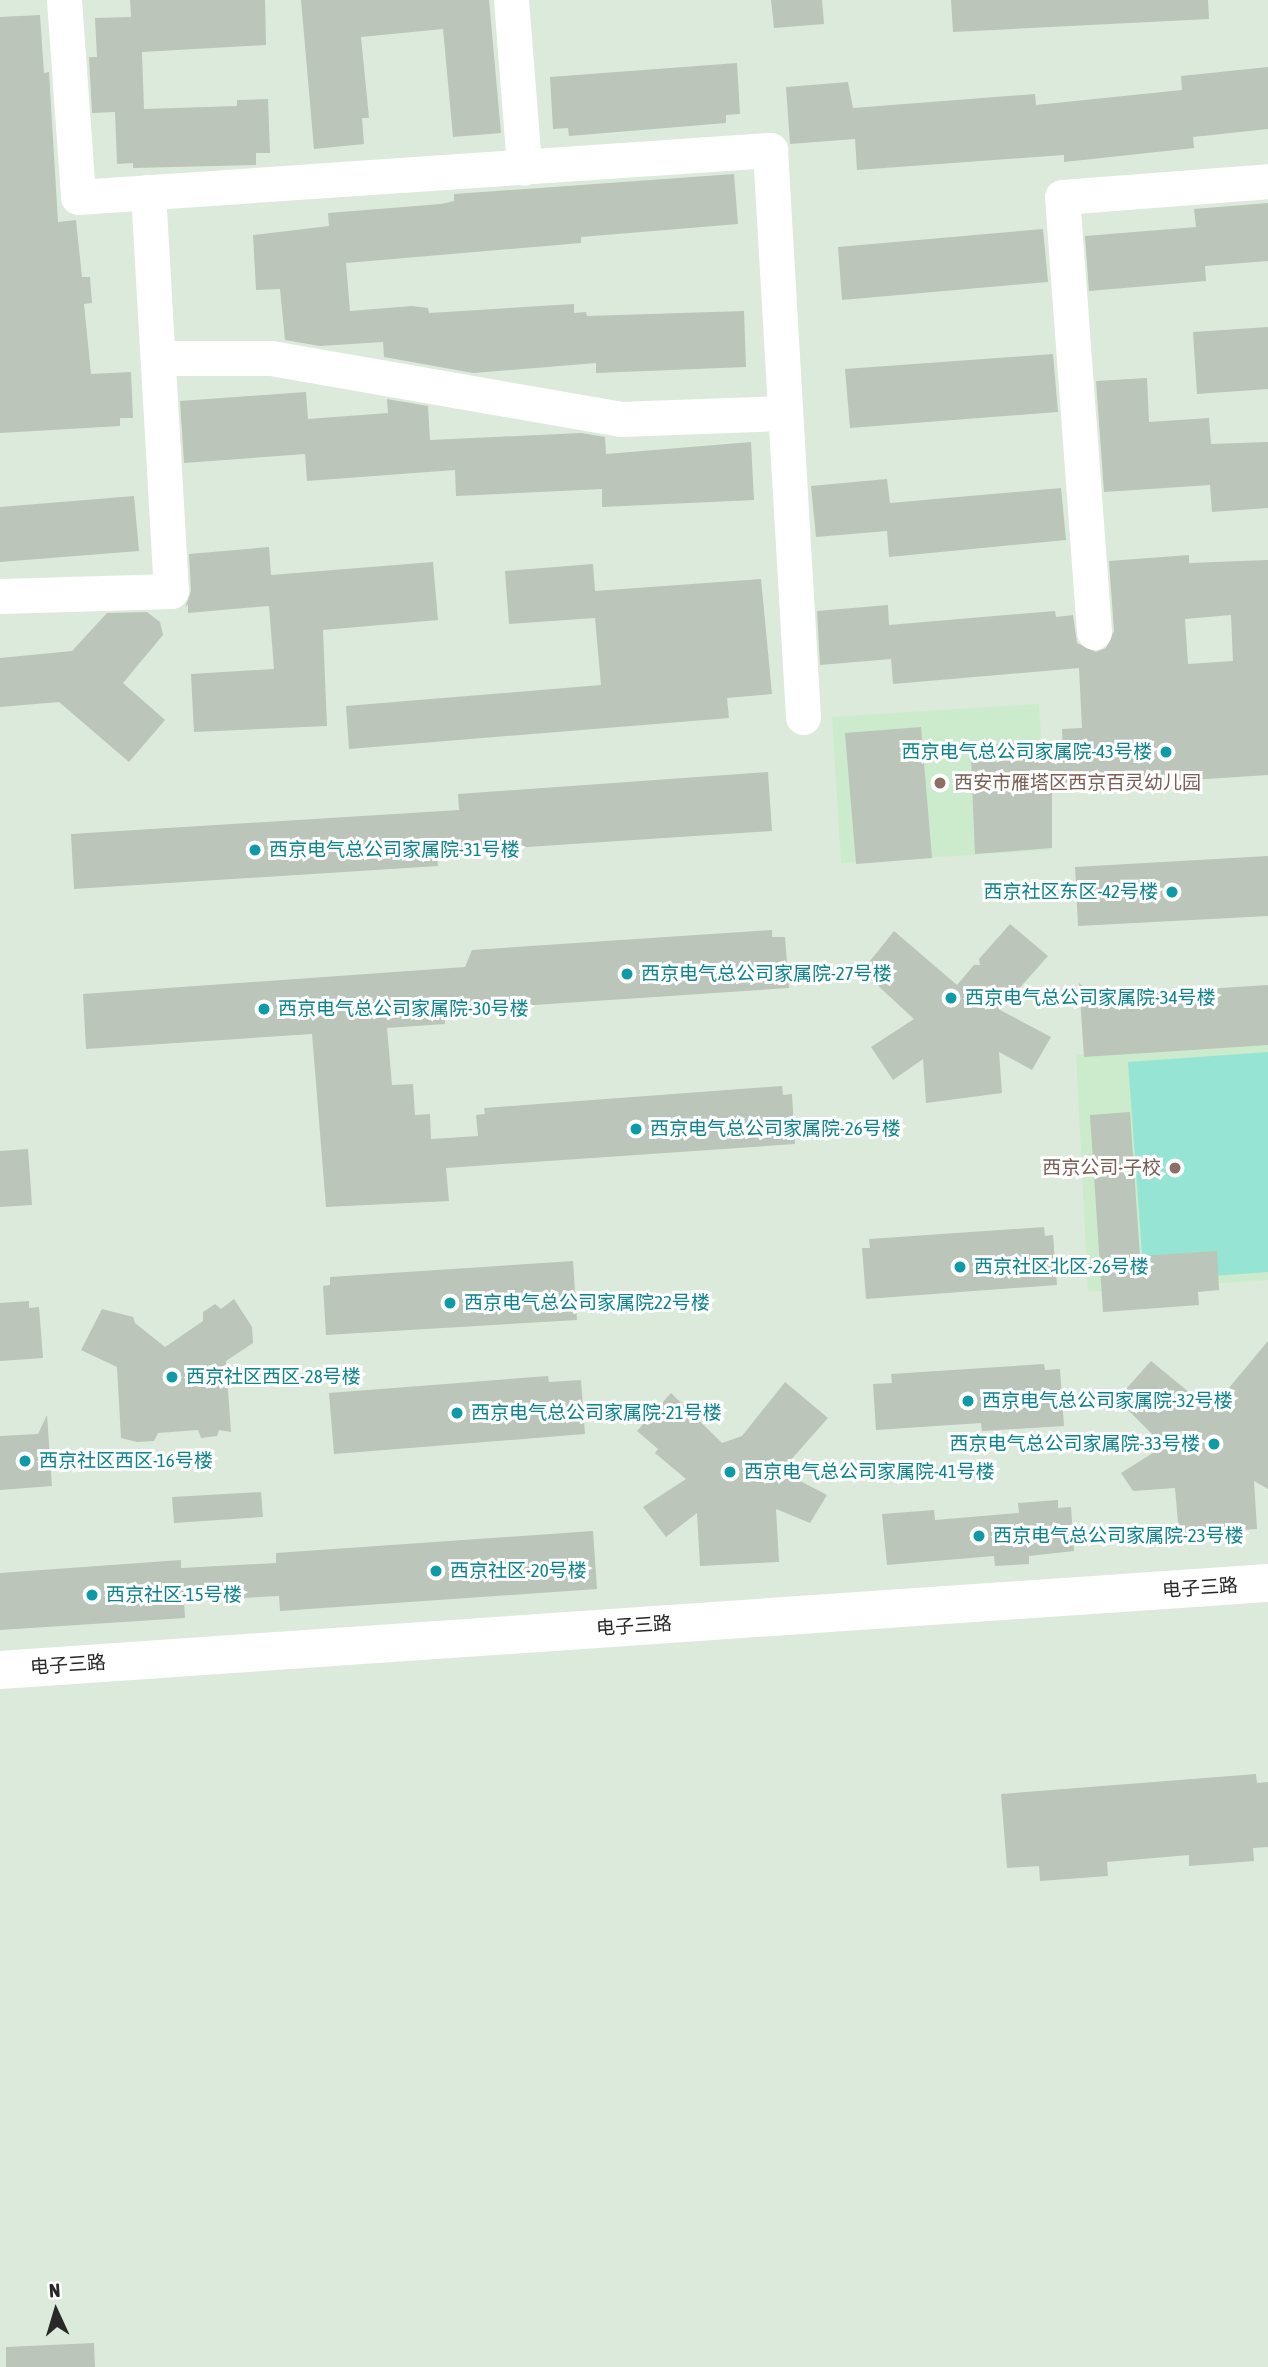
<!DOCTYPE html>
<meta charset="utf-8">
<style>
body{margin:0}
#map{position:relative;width:1268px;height:2367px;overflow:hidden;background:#dceadb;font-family:"Asap Condensed","Noto Sans SC",sans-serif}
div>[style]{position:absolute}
.education>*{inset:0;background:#cbebcc}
.pitch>*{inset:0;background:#96e5d4}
.building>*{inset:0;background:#bbc5ba}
.street>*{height:35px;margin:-17.5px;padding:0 17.5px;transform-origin:17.5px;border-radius:17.5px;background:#fff}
.secondary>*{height:38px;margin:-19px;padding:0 19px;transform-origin:19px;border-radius:19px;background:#fff}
.dots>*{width:19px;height:19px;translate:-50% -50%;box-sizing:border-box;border:4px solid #fff;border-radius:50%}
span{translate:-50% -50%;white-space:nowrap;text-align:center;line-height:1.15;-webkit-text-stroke:6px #fff;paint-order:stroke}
.culture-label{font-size:19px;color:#0d838f}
.right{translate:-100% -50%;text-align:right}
.left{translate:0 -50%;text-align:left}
.education-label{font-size:19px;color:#785e54}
.street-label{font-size:19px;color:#282828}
.north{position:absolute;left:21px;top:2276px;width:70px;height:70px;-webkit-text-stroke:5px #fff;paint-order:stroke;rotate:356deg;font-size:19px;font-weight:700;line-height:28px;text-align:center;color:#282828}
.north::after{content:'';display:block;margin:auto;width:24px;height:32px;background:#282828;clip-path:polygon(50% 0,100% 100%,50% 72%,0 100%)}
</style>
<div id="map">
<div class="education">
<div style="clip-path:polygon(1039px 704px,1048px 850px,841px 863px,832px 717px)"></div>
<div style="clip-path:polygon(1268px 1043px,1268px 1280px,1088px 1292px,1076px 1055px)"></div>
</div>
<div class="pitch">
<div style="clip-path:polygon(1268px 1052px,1268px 1272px,1144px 1281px,1128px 1062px)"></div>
</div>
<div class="building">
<div style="clip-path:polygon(130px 0,265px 0,266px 45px,142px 52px,144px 109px,237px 106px,237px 100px,268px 99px,270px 153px,256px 153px,256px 165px,133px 168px,133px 163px,117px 164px,115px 112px,92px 113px,89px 57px,97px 57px,95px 18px,131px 17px)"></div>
<div style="clip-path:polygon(301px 0,489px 0,501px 133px,453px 137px,443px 29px,361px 37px,369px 118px,362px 118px,364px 144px,314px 149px)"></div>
<div style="clip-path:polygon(771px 0,822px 0,824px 24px,774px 28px)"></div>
<div style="clip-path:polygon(951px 0,1208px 0,1209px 19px,953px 32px)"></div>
<div style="clip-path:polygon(40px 15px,44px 73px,49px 72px,58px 222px,76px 220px,82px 277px,90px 277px,92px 303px,84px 304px,91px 374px,131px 372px,133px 418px,120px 418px,120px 426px,0 433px,0 17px)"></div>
<div style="clip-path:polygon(737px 63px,740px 114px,726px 115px,726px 123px,569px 136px,568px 128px,553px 129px,550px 77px)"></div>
<div style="clip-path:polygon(1268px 67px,1268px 129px,1193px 137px,1194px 148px,1064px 162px,1064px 155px,857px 170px,855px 139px,790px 144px,786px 87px,848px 82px,853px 108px,1035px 94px,1036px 105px,1182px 90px,1181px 76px)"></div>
<div style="clip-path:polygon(734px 174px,738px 224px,581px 237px,581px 243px,346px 263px,350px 311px,412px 306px,428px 308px,429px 313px,574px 304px,574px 313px,586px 312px,587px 316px,744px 311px,746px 367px,596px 373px,596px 363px,473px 373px,384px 357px,383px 342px,320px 346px,285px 340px,280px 289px,256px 290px,253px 235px,329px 226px,328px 213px,441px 204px,454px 201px,454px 194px)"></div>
<div style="clip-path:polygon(1268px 203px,1268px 261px,1205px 266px,1206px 281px,1089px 291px,1085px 236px,1196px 227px,1194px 209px)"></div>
<div style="clip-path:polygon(1043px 229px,1048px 282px,842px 300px,838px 247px)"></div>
<div style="clip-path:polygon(1268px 327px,1268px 389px,1197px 394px,1193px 332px)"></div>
<div style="clip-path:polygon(1053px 354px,1058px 412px,850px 428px,845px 369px)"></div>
<div style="clip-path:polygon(1147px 378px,1149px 422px,1209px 418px,1211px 444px,1268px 442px,1268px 508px,1212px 512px,1210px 485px,1104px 492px,1096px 381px)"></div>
<div style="clip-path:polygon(306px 392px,308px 419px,388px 413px,387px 399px,428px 406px,430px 440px,581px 433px,605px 437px,606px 454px,751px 442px,754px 500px,602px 507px,602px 489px,456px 496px,455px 470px,307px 481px,305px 454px,184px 463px,180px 401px)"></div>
<div style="clip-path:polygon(887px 479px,890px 503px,1061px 488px,1066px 540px,889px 557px,887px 531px,816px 537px,811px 486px)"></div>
<div style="clip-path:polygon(134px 496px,139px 551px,0 562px,0 507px)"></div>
<div style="clip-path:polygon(269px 547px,271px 575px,433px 562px,438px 620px,323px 630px,327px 726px,194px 732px,191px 674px,274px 669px,269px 606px,188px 613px,188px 604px,185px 608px,191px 591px,189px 554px)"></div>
<div style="clip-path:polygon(evenodd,1189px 555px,1189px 563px,1268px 560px,1268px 775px,1052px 789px,1052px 848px,975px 854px,971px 758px,981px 757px,981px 745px,1015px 743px,1015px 756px,1063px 754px,1062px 729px,1082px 728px,1079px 668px,893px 684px,891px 659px,820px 665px,817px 611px,888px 605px,889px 625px,1055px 611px,1056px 617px,1073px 615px,1077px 643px,1096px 652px,1106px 648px,1114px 631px,1109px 561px,1189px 555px,1231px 615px,1233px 661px,1188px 664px,1185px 619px,1231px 615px)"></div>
<div style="clip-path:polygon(593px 564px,595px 591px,761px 579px,772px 694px,727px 698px,729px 718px,349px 749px,346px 706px,601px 685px,595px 618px,509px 624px,505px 571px)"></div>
<div style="clip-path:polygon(147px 612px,160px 622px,163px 635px,123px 683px,165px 720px,129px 762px,59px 702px,0 707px,0 658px,72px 651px,107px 613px)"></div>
<div style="clip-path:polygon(921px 727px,932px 858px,856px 864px,845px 733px)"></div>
<div style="clip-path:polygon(768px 772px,772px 831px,437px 853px,438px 866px,74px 889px,71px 834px,459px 810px,458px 794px)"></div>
<div style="clip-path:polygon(1268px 856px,1268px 916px,1078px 926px,1075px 867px)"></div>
<div style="clip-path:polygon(1010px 924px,1048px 956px,1000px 1010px,1051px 1037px,1032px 1070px,999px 1052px,1002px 1093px,926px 1103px,923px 1059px,893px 1080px,871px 1047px,914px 1019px,862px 971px,894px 931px,957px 985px,974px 965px,980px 965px,979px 959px)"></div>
<div style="clip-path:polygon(772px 930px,772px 937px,785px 937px,789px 988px,444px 1011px,445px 1024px,387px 1028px,392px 1085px,413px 1084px,415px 1115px,430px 1114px,431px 1139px,478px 1136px,476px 1115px,485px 1114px,484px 1108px,782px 1086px,783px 1095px,792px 1094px,795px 1144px,446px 1168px,449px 1201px,326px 1207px,312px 1034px,86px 1049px,83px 994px,465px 967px,472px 950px)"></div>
<div style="clip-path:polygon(1079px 983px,1094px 996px,1268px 985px,1268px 1045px,1084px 1057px)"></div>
<div style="clip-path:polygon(1130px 1112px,1140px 1256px,1217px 1251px,1219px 1290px,1198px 1292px,1199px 1305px,1103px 1312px,1090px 1115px)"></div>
<div style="clip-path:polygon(28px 1149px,32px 1205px,0 1207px,0 1151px)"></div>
<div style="clip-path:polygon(1044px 1227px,1045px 1236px,1053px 1235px,1057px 1285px,866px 1299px,862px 1248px,870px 1248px,869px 1239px)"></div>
<div style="clip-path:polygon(573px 1261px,577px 1320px,326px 1335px,323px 1286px,330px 1285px,330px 1277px)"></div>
<div style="clip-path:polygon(234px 1299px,252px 1327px,253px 1343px,226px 1361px,231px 1432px,219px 1430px,217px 1436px,201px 1438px,198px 1430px,158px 1433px,154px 1441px,137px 1442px,121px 1438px,117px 1367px,81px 1350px,102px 1309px,133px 1317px,135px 1323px,165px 1347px,203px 1321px,203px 1312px,215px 1304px,221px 1309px)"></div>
<div style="clip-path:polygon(29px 1301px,29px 1308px,39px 1307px,43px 1358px,0 1361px,0 1303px)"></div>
<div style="clip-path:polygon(1268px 1341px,1268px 1489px,1254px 1481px,1257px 1529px,1179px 1534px,1175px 1488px,1133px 1491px,1121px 1473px,1164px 1446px,1117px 1399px,1151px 1361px,1195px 1397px,1223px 1395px)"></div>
<div style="clip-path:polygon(1044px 1364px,1045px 1370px,1060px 1369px,1064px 1426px,982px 1431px,981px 1423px,876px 1430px,873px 1384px,892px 1383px,891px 1374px)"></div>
<div style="clip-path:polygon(548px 1376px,549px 1382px,581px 1380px,585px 1434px,334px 1454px,329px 1393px)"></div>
<div style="clip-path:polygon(785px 1382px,828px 1418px,781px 1471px,827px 1495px,810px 1523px,776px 1509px,779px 1562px,700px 1566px,697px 1513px,666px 1537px,643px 1507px,686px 1479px,655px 1453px,658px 1449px,637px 1431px,671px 1393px,722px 1443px,742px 1436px)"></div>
<div style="clip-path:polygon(47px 1415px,52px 1486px,0 1490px,0 1436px,38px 1434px)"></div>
<div style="clip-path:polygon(261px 1492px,263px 1517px,174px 1523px,172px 1497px)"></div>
<div style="clip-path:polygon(1058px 1500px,1058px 1508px,1071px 1507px,1074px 1551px,1029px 1556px,1029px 1564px,995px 1566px,994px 1556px,887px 1565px,882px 1514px,934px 1510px,935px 1520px,1019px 1513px,1018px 1503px)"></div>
<div style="clip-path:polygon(593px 1531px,597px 1589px,280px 1611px,279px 1596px,184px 1601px,185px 1618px,0 1630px,0 1573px,181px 1560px,181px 1568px,276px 1563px,276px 1553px)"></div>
<div style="clip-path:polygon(1256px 1774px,1257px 1783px,1268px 1782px,1268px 1847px,1253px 1848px,1254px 1861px,1189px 1866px,1189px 1855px,1107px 1862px,1108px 1876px,1040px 1881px,1039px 1866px,1007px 1868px,1001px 1794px)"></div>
<div style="clip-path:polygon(94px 2343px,95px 2367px,6px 2367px,6px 2347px)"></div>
</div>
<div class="street">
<div style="left:64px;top:0;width:197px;rotate:85.9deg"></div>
<div style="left:78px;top:197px;width:694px;rotate:-3.89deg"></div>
<div style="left:770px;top:150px;width:568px;rotate:86.67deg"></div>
<div style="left:511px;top:0;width:168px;rotate:85.5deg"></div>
<div style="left:158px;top:358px;width:113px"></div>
<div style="left:271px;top:358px;width:354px;rotate:9.9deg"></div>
<div style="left:620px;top:419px;width:165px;rotate:-2.1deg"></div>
<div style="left:0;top:596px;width:171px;rotate:-1.7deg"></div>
<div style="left:171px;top:591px;width:400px;rotate:-93.3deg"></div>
<div style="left:1094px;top:632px;width:436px;rotate:-94.2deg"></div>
<div style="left:1062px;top:197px;width:207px;rotate:-4.4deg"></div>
</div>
<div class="secondary">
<div style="left:0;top:1670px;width:1271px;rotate:-3.93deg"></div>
</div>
<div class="dots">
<div style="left:1166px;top:752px;background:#0f9aa8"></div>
<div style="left:940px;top:783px;background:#8d6e63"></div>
<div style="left:255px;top:850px;background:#0f9aa8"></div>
<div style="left:1172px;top:892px;background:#0f9aa8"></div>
<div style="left:627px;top:974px;background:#0f9aa8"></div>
<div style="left:951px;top:998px;background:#0f9aa8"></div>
<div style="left:264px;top:1009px;background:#0f9aa8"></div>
<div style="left:636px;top:1129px;background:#0f9aa8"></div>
<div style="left:1175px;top:1168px;background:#8d6e63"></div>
<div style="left:960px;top:1267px;background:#0f9aa8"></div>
<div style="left:450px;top:1303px;background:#0f9aa8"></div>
<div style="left:172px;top:1377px;background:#0f9aa8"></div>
<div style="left:968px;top:1401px;background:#0f9aa8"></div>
<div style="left:457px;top:1413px;background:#0f9aa8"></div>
<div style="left:1214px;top:1444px;background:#0f9aa8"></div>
<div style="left:25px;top:1461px;background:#0f9aa8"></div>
<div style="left:730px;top:1472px;background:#0f9aa8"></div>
<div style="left:979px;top:1536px;background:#0f9aa8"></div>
<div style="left:436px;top:1571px;background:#0f9aa8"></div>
<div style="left:92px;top:1595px;background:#0f9aa8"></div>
</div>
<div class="culture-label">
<span class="right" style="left:1152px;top:752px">西京电气总公司家属院-43号楼</span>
<span class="left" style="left:269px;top:850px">西京电气总公司家属院-31号楼</span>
<span class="right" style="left:1158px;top:892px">西京社区东区-42号楼</span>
<span class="left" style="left:641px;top:974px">西京电气总公司家属院-27号楼</span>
<span class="left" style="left:965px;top:998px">西京电气总公司家属院-34号楼</span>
<span class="left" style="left:278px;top:1009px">西京电气总公司家属院-30号楼</span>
<span class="left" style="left:650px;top:1129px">西京电气总公司家属院-26号楼</span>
<span class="left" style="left:974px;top:1267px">西京社区北区-26号楼</span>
<span class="left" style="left:464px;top:1303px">西京电气总公司家属院22号楼</span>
<span class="left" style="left:186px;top:1377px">西京社区西区-28号楼</span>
<span class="left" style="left:982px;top:1401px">西京电气总公司家属院-32号楼</span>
<span class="left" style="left:471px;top:1413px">西京电气总公司家属院-21号楼</span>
<span class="right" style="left:1200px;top:1444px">西京电气总公司家属院-33号楼</span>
<span class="left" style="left:39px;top:1461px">西京社区西区-16号楼</span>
<span class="left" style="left:744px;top:1472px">西京电气总公司家属院-41号楼</span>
<span class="left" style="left:993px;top:1536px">西京电气总公司家属院-23号楼</span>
<span class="left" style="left:450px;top:1571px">西京社区-20号楼</span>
<span class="left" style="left:106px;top:1595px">西京社区-15号楼</span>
</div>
<div class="education-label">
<span class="left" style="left:954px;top:783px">西安市雁塔区西京百灵幼儿园</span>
<span class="right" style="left:1161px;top:1168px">西京公司-子校</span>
</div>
<div class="street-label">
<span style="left:1200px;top:1588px;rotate:-4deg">电子三路</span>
<span style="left:634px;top:1626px;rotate:-4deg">电子三路</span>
<span style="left:68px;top:1665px;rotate:-4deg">电子三路</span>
</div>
<div class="north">N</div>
</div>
